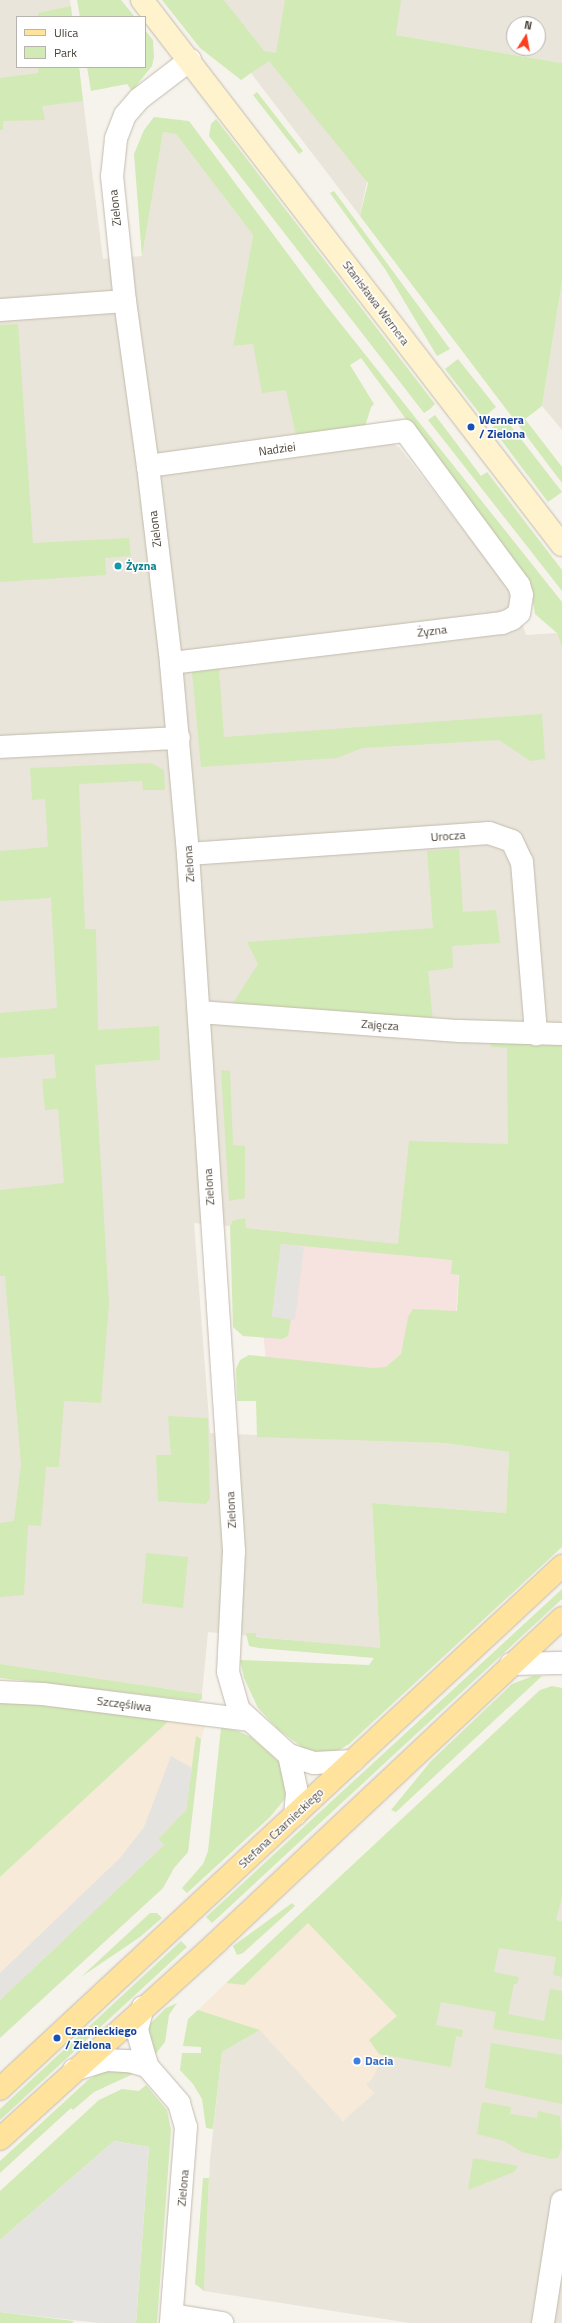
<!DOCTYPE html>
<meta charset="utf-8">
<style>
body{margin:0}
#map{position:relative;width:562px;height:2323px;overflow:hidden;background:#f6f3ec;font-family:"Titillium Web",sans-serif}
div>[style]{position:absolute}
.residential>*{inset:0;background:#eae5da}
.commercial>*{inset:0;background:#f7ead8}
.medical>*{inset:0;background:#f6e3e0}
.green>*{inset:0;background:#d2eab5}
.parking>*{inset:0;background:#e5e3e0}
.roads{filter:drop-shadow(0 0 1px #c2bbae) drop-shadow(0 0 1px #c2bbae)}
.street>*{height:22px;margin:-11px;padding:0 11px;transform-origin:11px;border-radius:11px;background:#fff}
.secondary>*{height:22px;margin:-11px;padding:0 11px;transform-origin:11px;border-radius:11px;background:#fff3cd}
.primary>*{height:22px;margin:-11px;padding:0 11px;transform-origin:11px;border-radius:11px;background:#ffe39c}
.dots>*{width:11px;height:11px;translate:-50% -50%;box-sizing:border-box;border:2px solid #fff;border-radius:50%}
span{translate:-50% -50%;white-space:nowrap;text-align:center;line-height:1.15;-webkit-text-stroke:3px #fff;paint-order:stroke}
.street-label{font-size:12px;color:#4b4439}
.transit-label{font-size:12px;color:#164399;font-weight:700}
.left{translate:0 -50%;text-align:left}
.culture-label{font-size:12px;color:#0d838f;font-weight:700}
.shop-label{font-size:12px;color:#366cbe;font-weight:700}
.legend{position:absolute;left:16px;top:16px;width:130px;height:52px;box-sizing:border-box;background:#fff;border:1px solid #b7b4b0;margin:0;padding:5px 7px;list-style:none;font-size:12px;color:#4b4439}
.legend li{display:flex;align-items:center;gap:8px;height:20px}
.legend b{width:20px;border:1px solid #b7b4b0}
.north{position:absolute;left:506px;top:16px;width:40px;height:40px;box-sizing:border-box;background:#fff;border:1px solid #b7b4b0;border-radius:50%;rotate:11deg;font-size:11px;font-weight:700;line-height:16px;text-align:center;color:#4b4439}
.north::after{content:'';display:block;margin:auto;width:14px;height:18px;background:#fc3f1d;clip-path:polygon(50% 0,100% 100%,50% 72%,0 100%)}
</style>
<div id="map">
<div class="residential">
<div style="clip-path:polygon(0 0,70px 0,72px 17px,17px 17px,17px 67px,79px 67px,103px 259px,142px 256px,163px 132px,176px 134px,253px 235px,233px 346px,326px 334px,371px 407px,365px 426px,400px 448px,511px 591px,526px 635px,557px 633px,562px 647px,562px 1262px,245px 1228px,245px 1218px,233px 1220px,230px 1226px,194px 1223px,210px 1433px,444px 1443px,509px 1452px,506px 1513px,372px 1503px,380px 1649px,208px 1632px,202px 1694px,0 1664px)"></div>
<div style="clip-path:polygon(evenodd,224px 0,562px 0,562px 63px,396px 35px,360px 216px,251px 73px,269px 60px,224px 0,514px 24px,538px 24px,538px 48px,514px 48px,514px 24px)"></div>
<div style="clip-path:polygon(562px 282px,562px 430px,542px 406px)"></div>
<div style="clip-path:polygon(551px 1895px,562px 1897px,562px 2323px,410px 2323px,204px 2291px,210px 2159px,222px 2052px,260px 2030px,343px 2121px,374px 2093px,366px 2085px,397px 2016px,333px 1949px)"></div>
</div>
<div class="commercial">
<div style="clip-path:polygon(170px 1720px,205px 1726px,201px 1739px,188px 1852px,174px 1868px,163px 1888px,0 2038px,0 1877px)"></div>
<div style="clip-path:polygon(308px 1923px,397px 2016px,379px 2054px,383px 2056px,373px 2078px,366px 2085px,374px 2093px,343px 2121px,260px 2030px,198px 2010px,226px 1983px,244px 1985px)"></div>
</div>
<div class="medical">
<div style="clip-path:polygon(253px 1228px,460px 1251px,456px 1316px,394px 1374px,266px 1361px)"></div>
</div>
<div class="green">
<div style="clip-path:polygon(77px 0,121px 0,135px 17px,80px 17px)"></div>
<div style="clip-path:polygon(162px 0,224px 0,264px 51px,276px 53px,285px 0,401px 0,396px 35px,562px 63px,562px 282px,542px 406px,525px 419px,562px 467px,562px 483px,360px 216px,368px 183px,269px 61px,241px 80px,200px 48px)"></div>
<div style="clip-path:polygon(71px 6px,72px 17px,38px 17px,38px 13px)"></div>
<div style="clip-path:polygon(145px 30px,153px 40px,154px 57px,152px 66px,132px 91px,127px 84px,91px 91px,87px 67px,145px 67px)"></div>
<div style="clip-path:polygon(38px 67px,79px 67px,83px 101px,42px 106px,45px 120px,3px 121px,3px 130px,0 130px,0 78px,38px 73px)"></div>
<div style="clip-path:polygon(257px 92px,303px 151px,299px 154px,253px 95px)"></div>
<div style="clip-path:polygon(154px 117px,189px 121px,325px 304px,562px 602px,562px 647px,557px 633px,535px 614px,530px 583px,512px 563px,361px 358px,350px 365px,374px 404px,371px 407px,365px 426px,296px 435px,286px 390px,262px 393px,253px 344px,233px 346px,253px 235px,176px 134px,163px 132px,142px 257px,134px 154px,144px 130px)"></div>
<div style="clip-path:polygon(216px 119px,435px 404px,430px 409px,424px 413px,209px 136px,211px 124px)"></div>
<div style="clip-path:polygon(334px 191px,450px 349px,437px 356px,385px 269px,330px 193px)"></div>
<div style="clip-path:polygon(18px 324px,33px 543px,129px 538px,131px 556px,105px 558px,106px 575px,0 582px,0 325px)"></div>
<div style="clip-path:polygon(458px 359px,496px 407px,483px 418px,445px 369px)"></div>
<div style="clip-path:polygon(435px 415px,481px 476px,487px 472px,562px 570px,562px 591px,428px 420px)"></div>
<div style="clip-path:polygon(504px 417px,562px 492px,548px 502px,492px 428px)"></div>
<div style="clip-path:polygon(219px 669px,224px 737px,542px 714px,545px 759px,530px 761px,499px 740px,362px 748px,337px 758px,201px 767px,192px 672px)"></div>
<div style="clip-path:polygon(151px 763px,164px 770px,165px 790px,143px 790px,142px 781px,79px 784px,85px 929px,96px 929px,98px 1030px,159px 1026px,160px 1060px,95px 1065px,109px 1304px,101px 1403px,64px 1401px,59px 1467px,46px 1467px,41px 1526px,28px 1525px,24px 1595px,0 1597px,0 1523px,14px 1521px,21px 1464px,5px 1276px,0 1276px,0 1190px,64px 1183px,58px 1109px,45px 1110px,42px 1079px,56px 1078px,54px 1054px,0 1058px,0 1013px,57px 1008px,51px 898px,0 901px,0 851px,48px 847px,45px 799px,32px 800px,30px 768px)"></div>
<div style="clip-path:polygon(459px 849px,463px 912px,496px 910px,500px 943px,452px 946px,453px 968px,428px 971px,433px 1021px,233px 1003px,258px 964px,247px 942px,433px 928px,427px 851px)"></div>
<div style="clip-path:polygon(562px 1038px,562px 1547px,349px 1744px,336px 1752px,316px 1752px,303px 1748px,278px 1729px,258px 1708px,244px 1678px,240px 1660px,369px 1665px,374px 1658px,259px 1648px,249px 1646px,246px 1633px,256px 1633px,256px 1637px,380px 1648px,372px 1503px,506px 1513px,509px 1452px,444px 1443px,257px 1437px,256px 1401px,237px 1401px,236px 1369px,240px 1360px,249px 1355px,373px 1368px,386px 1367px,401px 1354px,408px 1317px,413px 1309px,457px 1311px,459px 1275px,451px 1274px,452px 1260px,281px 1244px,272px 1316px,291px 1319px,288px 1336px,282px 1339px,243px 1336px,233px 1327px,230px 1226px,233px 1220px,245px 1218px,246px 1228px,398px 1244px,409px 1141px,508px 1144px,507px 1048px,491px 1047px,490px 1039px)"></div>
<div style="clip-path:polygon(221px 1070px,230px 1071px,233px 1145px,245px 1146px,245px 1198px,229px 1201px)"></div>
<div style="clip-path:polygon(168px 1416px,208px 1418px,210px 1498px,206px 1504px,158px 1501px,156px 1455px,171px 1455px)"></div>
<div style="clip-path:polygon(146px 1553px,188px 1557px,183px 1608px,142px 1603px)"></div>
<div style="clip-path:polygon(562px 1589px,562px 1599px,212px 1923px,206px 1917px)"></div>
<div style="clip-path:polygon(0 1664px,202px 1694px,202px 1699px,198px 1701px,0 1678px)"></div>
<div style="clip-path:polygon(533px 1676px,542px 1676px,396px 1812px,391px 1810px,431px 1761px,512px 1684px)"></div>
<div style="clip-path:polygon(552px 1686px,562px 1688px,562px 1897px,556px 1920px,562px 1922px,562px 1977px,553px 1975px,556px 1957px,499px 1948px,494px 1972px,519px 1977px,517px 1984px,514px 1984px,508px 2014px,544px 2021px,550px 1989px,562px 1991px,562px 2040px,493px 2029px,496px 2012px,441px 2002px,436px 2025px,463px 2030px,462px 2037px,456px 2036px,451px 2067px,379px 2054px,369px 2040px,397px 2016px,308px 1923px,244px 1985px,226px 1983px,540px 1690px)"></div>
<div style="clip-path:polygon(0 1701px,170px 1720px,0 1877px)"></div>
<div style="clip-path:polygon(221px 1728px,238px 1731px,251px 1737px,278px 1761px,285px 1772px,287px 1792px,284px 1800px,270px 1817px,187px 1893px,182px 1888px,203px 1864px,208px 1851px)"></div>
<div style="clip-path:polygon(196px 1736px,201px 1739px,188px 1852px,174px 1868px,163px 1888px,0 2038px,0 2000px,164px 1845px,158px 1839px,186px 1810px)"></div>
<div style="clip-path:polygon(292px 1903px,295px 1906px,243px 1953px,237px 1955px,233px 1946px)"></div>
<div style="clip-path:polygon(150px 1913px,157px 1913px,162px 1918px,140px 1937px,81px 1977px)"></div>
<div style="clip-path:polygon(181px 1941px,187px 1947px,0 2120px,0 2109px)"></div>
<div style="clip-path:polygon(177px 2003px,169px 2015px,165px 2042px,154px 2056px,147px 2034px,148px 2026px,166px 2008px)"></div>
<div style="clip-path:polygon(198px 2010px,260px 2030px,222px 2052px,213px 2129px,206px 2128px,202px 2099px,193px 2084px,180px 2070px,182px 2053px,201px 2053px,201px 2047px,183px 2046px,188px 2019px)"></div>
<div style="clip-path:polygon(491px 2043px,562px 2055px,562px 2104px,485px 2088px)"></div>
<div style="clip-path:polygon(107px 2069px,126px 2070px,133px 2074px,94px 2092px,73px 2110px,71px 2108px,0 2173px,0 2161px,88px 2080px)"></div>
<div style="clip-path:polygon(146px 2085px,167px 2110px,171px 2130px,157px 2323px,136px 2323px,149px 2147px,114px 2141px,0 2240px,0 2191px,99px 2100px,122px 2089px,139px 2091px)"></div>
<div style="clip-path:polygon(482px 2102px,511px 2107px,510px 2114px,537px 2118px,538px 2111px,560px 2116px,562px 2147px,558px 2158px,551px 2159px,522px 2152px,504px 2141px,477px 2134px)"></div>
<div style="clip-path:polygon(473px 2158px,518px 2166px,514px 2172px,468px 2190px)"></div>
<div style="clip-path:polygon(203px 2178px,209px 2178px,204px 2291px,195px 2284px)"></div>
<div style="clip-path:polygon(0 2312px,74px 2321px,72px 2323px,0 2323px)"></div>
</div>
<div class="parking">
<div style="clip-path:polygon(281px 1244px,304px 1247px,295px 1320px,272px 1317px)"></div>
<div style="clip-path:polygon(171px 1756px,192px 1768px,186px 1810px,158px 1839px,164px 1845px,0 2000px,0 1973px,120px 1858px,144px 1827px)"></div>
<div style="clip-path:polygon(114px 2141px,149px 2147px,136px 2323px,99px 2323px,0 2312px,0 2240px)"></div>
</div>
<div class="roads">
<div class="street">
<div style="left:190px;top:60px;width:64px;rotate:142.6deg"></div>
<div style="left:139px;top:99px;width:21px;rotate:131deg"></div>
<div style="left:125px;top:115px;width:26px;rotate:111deg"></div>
<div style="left:116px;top:139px;width:37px;rotate:96deg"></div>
<div style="left:112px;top:176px;width:126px;rotate:84.1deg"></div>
<div style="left:125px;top:301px;width:167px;rotate:82.1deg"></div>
<div style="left:148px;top:466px;width:198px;rotate:83.3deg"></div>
<div style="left:171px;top:663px;width:192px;rotate:84.9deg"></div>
<div style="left:188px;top:854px;width:699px;rotate:86.22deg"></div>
<div style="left:234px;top:1551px;width:121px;rotate:92.8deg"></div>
<div style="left:228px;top:1672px;width:40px;rotate:74deg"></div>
<div style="left:239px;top:1710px;width:67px;rotate:42deg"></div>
<div style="left:289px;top:1755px;width:26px;rotate:18deg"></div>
<div style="left:314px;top:1763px;width:39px;rotate:-3deg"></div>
<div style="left:0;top:310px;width:125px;rotate:-4.1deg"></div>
<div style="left:148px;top:466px;width:259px;rotate:-7.8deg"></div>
<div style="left:405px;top:431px;width:192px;rotate:53.5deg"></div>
<div style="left:519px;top:585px;width:10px;rotate:73deg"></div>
<div style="left:522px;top:595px;width:18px;rotate:99deg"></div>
<div style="left:519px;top:613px;width:9px;rotate:139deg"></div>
<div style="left:512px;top:619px;width:11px;rotate:158deg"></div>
<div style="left:502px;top:623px;width:333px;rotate:173.1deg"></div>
<div style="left:0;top:747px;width:179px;rotate:-2.9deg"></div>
<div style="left:188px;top:854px;width:302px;rotate:-4deg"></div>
<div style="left:489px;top:833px;width:24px;rotate:19deg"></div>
<div style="left:512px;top:841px;width:23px;rotate:65deg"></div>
<div style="left:522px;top:862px;width:173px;rotate:85.3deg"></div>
<div style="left:199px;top:1012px;width:261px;rotate:4.2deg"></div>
<div style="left:459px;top:1031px;width:103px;rotate:1.7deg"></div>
<div style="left:511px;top:1664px;width:51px;rotate:-1.1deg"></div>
<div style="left:0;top:1692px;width:43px;rotate:2.7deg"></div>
<div style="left:43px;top:1694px;width:207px;rotate:7.2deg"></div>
<div style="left:289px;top:1755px;width:39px;rotate:78deg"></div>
<div style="left:297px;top:1793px;width:22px;rotate:95deg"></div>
<div style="left:143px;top:2007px;width:24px;rotate:105deg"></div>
<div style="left:137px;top:2030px;width:37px;rotate:74deg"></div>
<div style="left:147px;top:2066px;width:49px;rotate:49.1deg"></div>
<div style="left:179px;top:2103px;width:25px;rotate:74deg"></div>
<div style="left:186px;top:2127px;width:197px;rotate:94.4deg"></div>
<div style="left:74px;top:2070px;width:34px;rotate:-17deg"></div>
<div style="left:107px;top:2060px;width:22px;rotate:3deg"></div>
<div style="left:129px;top:2061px;width:19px;rotate:16deg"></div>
<div style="left:172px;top:2315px;width:51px;rotate:9.1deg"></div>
<div style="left:543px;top:2323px;width:123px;rotate:-81.1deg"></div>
</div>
<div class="secondary">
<div style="left:142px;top:0;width:688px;rotate:52.38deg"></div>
</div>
<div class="primary">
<div style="left:0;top:2089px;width:768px;rotate:-42.94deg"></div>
<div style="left:0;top:2139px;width:294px;rotate:-42.2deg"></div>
<div style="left:218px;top:1941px;width:472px;rotate:-43.2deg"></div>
</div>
</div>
<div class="dots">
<div style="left:471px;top:427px;background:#1a4fb4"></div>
<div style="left:118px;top:566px;background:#0f9aa8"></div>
<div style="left:57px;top:2038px;background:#1a4fb4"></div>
<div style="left:357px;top:2061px;background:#3f7fe0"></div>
</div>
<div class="street-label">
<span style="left:115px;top:208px;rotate:-96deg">Zielona</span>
<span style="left:376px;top:303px;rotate:53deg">Stanisława Wernera</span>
<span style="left:277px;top:449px;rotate:-8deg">Nadziei</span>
<span style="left:155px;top:529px;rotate:-97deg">Zielona</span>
<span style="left:432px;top:631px;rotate:-7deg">Żyzna</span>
<span style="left:448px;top:836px;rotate:-4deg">Urocza</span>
<span style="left:189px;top:864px;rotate:-94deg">Zielona</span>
<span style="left:380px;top:1025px;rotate:4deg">Zajęcza</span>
<span style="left:209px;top:1187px;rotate:-94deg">Zielona</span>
<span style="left:231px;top:1510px;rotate:-93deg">Zielona</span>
<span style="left:124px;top:1704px;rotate:7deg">Szczęśliwa</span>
<span style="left:281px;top:1828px;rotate:-43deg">Stefana Czarnieckiego</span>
<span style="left:183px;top:2188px;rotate:-85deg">Zielona</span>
</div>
<div class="transit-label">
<span class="left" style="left:479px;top:427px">Wernera<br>/ Zielona</span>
<span class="left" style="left:65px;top:2038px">Czarnieckiego<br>/ Zielona</span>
</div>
<div class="culture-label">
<span class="left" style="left:126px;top:566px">Żyzna</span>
</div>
<div class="shop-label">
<span class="left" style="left:365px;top:2061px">Dacia</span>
</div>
<ul class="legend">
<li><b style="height:5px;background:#ffe39c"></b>Ulica</li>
<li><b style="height:11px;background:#d2eab5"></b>Park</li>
</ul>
<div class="north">N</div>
</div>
